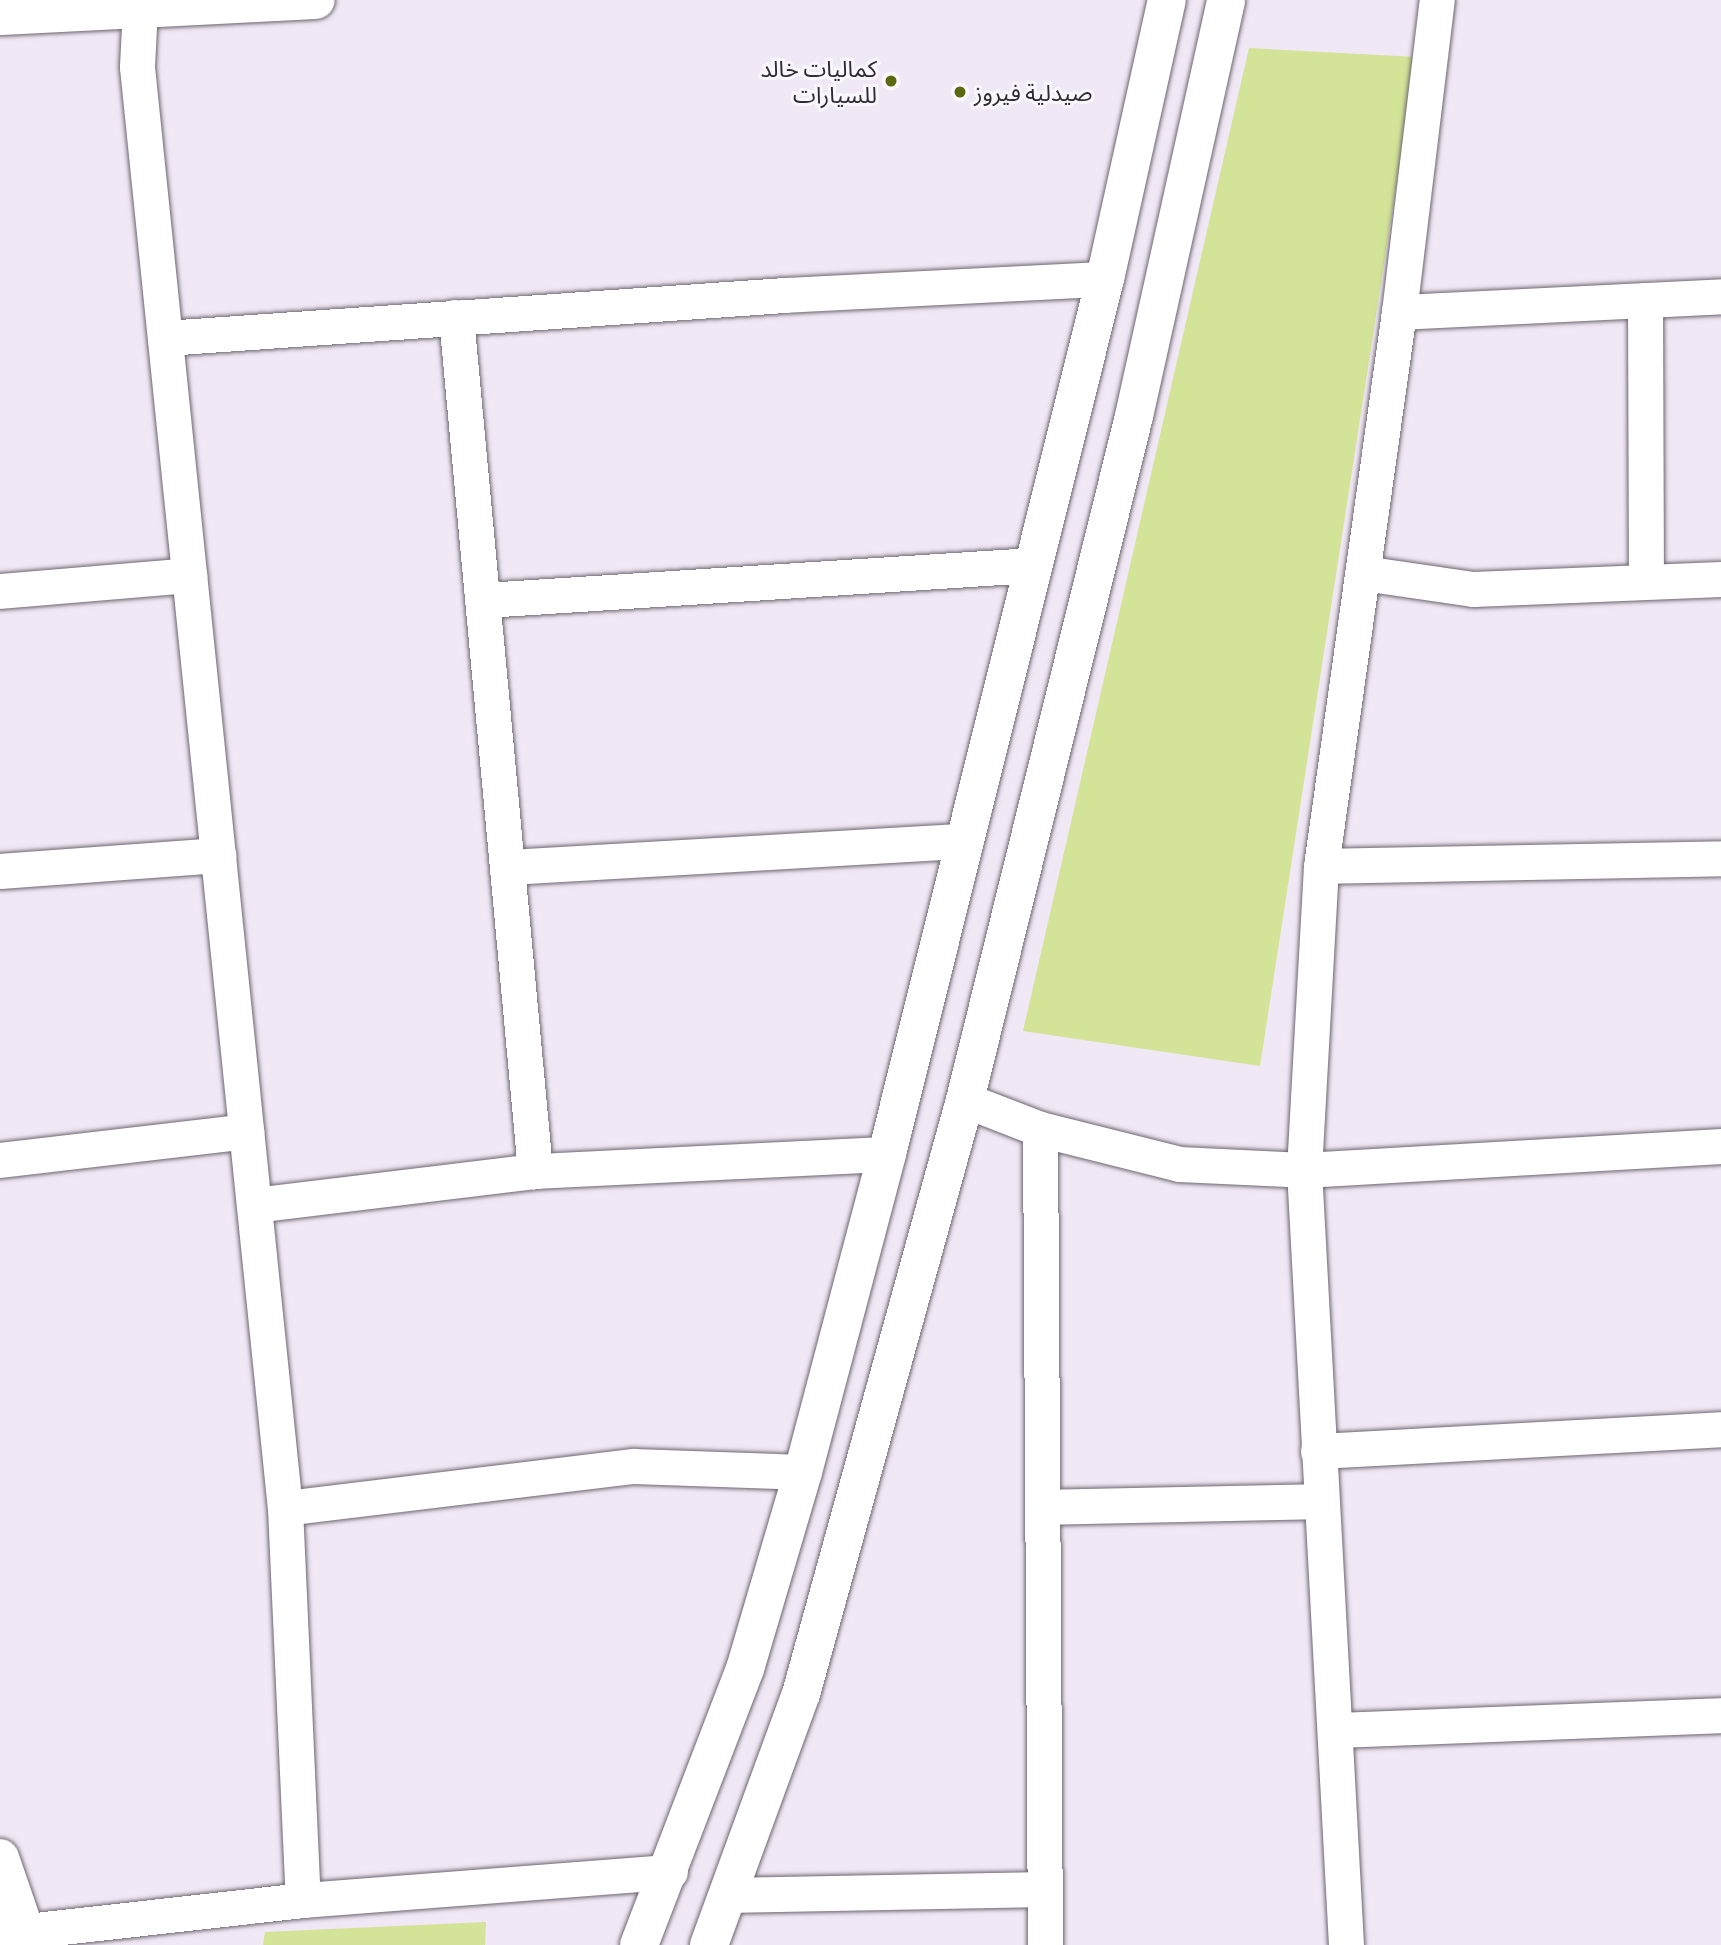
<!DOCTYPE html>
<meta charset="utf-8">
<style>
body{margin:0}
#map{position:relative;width:1721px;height:1945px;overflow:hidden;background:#f0e8f4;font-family:Manrope,"Noto Sans Arabic",sans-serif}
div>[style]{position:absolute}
.green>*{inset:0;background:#d3e397}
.roads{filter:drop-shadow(0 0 2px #6d6670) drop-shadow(0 0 2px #6d6670)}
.street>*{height:35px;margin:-17.5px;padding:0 17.5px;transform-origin:17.5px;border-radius:17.5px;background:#fff}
.secondary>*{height:38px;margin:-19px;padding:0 19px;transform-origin:19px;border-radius:19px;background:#fff}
.dots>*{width:19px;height:19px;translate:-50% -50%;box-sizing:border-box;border:4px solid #fbf6fd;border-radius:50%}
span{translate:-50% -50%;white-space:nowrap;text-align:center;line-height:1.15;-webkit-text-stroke:6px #fbf6fd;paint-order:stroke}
.poi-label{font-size:23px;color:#2f2c31}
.right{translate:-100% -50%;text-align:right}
.left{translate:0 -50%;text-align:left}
</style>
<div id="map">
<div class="green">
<div style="clip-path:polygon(1249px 48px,1416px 57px,1260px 1066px,1023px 1031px)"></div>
<div style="clip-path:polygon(486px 1922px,485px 1945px,263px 1945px,265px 1932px)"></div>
</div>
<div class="roads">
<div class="street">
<div style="left:140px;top:7px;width:60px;rotate:92.9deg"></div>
<div style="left:137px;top:67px;width:1449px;rotate:84.14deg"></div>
<div style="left:285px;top:1508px;width:392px;rotate:87.4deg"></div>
<div style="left:1645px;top:300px;width:281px;rotate:89.8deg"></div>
<div style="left:1399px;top:312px;width:322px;rotate:-2.8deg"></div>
<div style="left:456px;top:317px;width:858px;rotate:84.71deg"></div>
<div style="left:165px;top:338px;width:620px;rotate:-3.97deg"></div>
<div style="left:784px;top:295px;width:321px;rotate:-2.9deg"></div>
<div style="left:1363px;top:573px;width:111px;rotate:8.3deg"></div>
<div style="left:1473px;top:589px;width:248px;rotate:-2.3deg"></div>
<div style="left:0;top:591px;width:190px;rotate:-4.8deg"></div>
<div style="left:485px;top:600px;width:548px;rotate:-3.66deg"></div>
<div style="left:1321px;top:866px;width:400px;rotate:-1.1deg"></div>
<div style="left:509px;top:867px;width:455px;rotate:-3.3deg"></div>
<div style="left:0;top:871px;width:219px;rotate:-4.2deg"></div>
<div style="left:965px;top:1100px;width:80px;rotate:21.1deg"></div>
<div style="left:1040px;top:1129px;width:143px;rotate:14.1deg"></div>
<div style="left:1179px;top:1164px;width:125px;rotate:2.7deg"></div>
<div style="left:1304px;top:1170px;width:418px;rotate:-3.3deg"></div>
<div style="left:1040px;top:1129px;width:816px;rotate:89.65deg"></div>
<div style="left:0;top:1160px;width:248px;rotate:-6.7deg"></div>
<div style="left:254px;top:1205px;width:283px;rotate:-6.9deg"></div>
<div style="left:535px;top:1171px;width:352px;rotate:-2.8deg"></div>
<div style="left:1318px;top:1451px;width:404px;rotate:-3.1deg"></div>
<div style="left:1042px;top:1507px;width:279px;rotate:-1.2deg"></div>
<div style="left:285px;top:1508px;width:351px;rotate:-6.9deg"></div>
<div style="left:633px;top:1466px;width:170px;rotate:2deg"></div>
<div style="left:1335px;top:1730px;width:386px;rotate:-2.2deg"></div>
<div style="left:729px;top:1895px;width:313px;rotate:-1.1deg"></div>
<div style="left:0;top:1934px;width:305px;rotate:-6.4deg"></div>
<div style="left:303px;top:1900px;width:368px;rotate:-4.4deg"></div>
<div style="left:1346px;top:1945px;width:776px;rotate:-93.1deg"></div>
<div style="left:1304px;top:1170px;width:304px;rotate:-86.8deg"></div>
<div style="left:1321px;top:866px;width:559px;rotate:-81.99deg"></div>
<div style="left:1399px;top:312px;width:314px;rotate:-83.1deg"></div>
</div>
<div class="secondary">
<div style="left:0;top:16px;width:316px;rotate:-2.9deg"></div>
<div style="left:0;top:1858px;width:92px;rotate:71deg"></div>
<div style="left:639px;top:1945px;width:296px;rotate:-69deg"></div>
<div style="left:745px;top:1669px;width:205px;rotate:-73.6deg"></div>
<div style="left:803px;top:1472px;width:329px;rotate:-75.2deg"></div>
<div style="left:887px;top:1154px;width:902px;rotate:-76.01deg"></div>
<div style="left:1105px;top:279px;width:286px;rotate:-77.5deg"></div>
<div style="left:709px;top:1945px;width:267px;rotate:-69.9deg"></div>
<div style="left:801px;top:1694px;width:616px;rotate:-74.57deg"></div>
<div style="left:965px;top:1100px;width:705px;rotate:-76.12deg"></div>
<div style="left:1134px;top:416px;width:426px;rotate:-77.5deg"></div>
</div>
</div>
<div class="dots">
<div style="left:891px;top:81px;background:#5c6911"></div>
<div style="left:960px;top:92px;background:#5c6911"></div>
</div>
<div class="poi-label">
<span class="right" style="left:877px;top:81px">كماليات خالد<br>للسيارات</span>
<span class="left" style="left:974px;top:92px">صيدلية فيروز</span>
</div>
</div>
